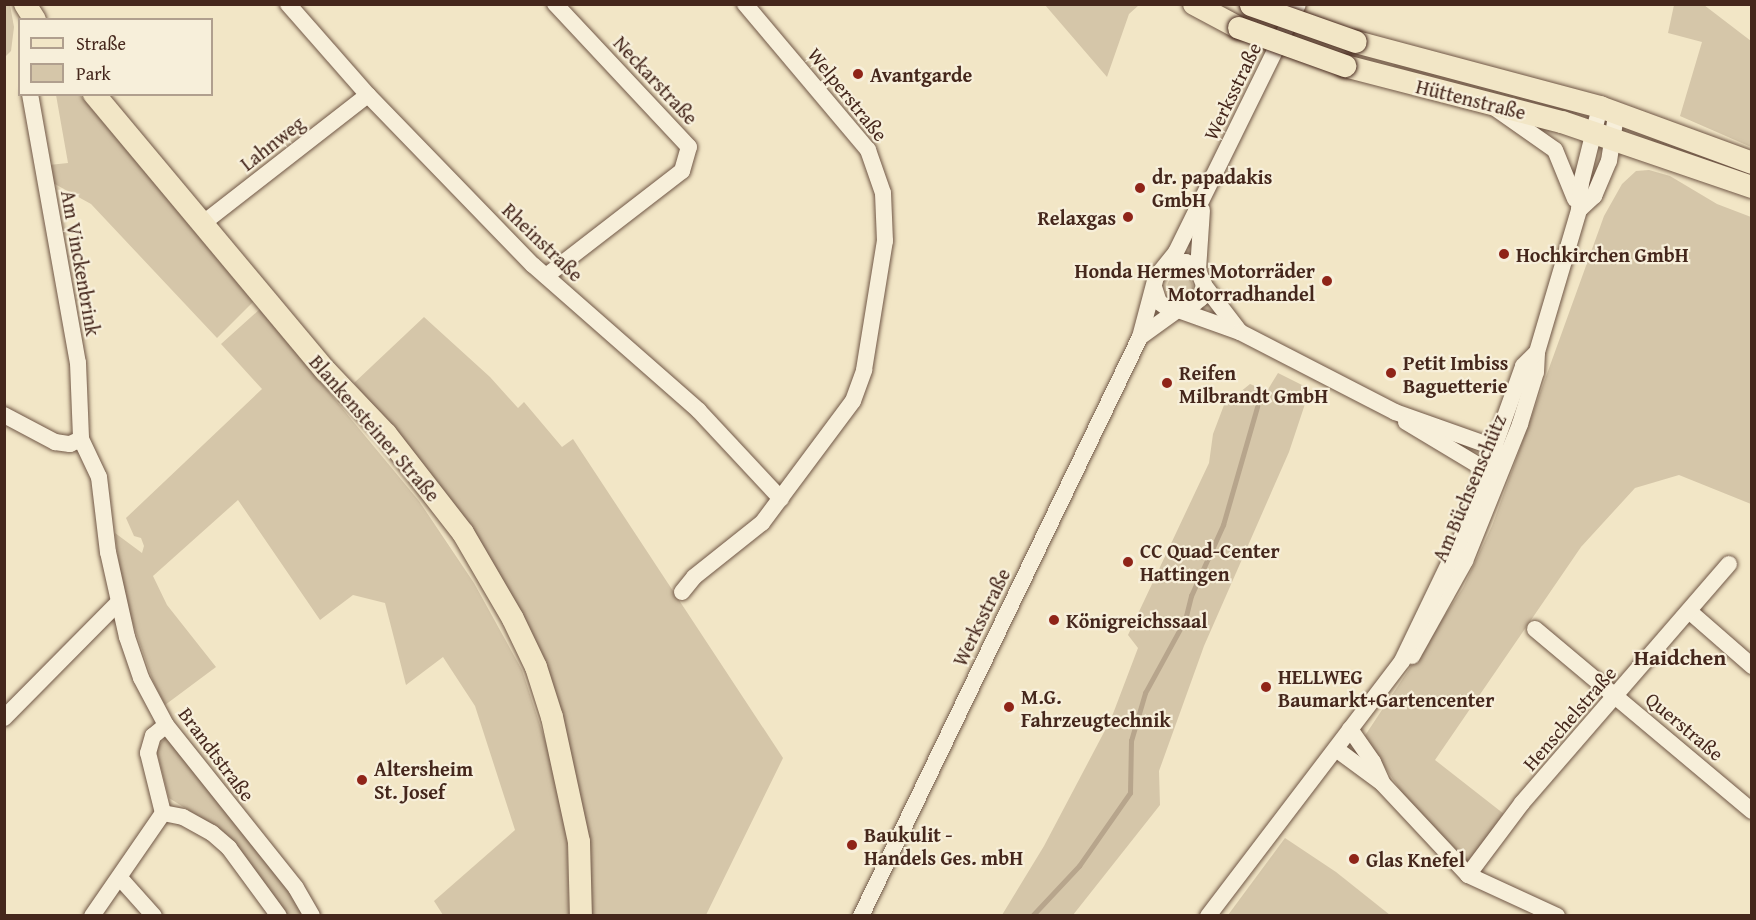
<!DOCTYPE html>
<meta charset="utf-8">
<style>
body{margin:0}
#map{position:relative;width:1756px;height:920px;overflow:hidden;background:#f2e6c6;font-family:"Gentium Book Plus",serif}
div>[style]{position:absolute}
.green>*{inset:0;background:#d5c6a9}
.round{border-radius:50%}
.stream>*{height:4.5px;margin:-2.25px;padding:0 2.25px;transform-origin:2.25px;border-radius:2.25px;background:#b7a58c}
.roads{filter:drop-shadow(0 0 2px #705746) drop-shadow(0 0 2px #705746)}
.minor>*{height:16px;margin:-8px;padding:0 8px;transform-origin:8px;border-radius:8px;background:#f7efda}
.major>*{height:22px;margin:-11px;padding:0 11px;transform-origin:11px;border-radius:11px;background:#f2e6c6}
.bridges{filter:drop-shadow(0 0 2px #45271c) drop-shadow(0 0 2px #45271c)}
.major-bridge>*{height:22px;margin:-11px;padding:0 11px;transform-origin:11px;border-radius:11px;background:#f2e6c6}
.dots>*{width:16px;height:16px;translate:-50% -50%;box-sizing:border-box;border:3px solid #f7efda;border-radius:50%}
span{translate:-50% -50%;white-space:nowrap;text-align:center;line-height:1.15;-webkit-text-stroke:4.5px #f7efda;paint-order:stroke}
.poi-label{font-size:20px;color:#45271c;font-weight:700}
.left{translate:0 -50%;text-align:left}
.right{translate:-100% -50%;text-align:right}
.street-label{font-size:20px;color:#45271c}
.quarter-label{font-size:22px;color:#45271c;font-weight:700}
.frame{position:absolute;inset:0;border:6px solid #45271c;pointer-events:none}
.legend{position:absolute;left:18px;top:18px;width:195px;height:78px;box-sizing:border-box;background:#f7efda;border:2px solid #b09f8e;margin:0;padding:8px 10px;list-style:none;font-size:18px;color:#45271c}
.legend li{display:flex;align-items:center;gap:12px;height:30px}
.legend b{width:30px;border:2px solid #b09f8e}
</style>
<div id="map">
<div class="green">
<div style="clip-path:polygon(5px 4px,10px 5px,14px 27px,11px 51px,5px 57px)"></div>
<div style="clip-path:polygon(1045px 5px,1139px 5px,1129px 14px,1107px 77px)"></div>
<div style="clip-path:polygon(1674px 5px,1704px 5px,1751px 41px,1751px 147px,1680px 116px,1702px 42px,1668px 33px)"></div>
<div style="clip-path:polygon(1396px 61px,1577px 110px,1577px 113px,1451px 79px,1392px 69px)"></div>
<div style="clip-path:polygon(56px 95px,80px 95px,254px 301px,217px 338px,91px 204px,53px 183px,49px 165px,68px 163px)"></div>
<div style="clip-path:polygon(1652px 139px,1751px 175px,1751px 179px,1651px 142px)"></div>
<div style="clip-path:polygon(1649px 170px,1670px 176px,1717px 204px,1751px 217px,1751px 504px,1679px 475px,1635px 488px,1581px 547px,1435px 760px,1504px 814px,1471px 865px,1408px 801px,1364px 737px,1463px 588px,1492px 526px,1604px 216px,1622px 184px,1636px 171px)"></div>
<div class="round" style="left:1167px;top:275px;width:26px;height:26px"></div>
<div style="clip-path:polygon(260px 309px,419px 501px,474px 583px,522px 670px,558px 780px,567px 840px,569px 915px,443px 915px,434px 901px,515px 830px,475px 706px,443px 657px,406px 685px,385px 603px,353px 595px,320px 620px,238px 500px,153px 576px,167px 605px,216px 667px,165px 705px,153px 681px,123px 595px,115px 533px,142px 553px,144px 546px,141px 538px,134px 536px,126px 518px,262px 389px,221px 344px)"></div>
<div style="clip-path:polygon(424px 317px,490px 377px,518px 408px,524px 402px,562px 447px,573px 439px,783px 758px,706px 915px,586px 915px,587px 839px,562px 712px,398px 435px,354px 383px)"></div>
<div style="clip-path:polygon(1278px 373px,1310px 389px,1289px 452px,1204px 646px,1159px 771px,1160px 805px,1073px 915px,1002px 915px,1044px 846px,1111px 719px,1138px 648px,1128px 635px,1209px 463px,1213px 434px,1224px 405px,1250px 384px,1267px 391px)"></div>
<div style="clip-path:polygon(167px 736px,297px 899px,306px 915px,285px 915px,214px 826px,169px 798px,156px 749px)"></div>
<div style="clip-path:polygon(1285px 838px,1336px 872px,1390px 915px,1228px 915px)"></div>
</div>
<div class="stream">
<div style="left:1032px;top:916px;width:69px;rotate:-46.8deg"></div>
<div style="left:1079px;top:866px;width:89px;rotate:-55.1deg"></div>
<div style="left:1130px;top:793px;width:52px;rotate:-88.9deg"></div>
<div style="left:1131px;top:741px;width:50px;rotate:-73.7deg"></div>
<div style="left:1145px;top:693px;width:83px;rotate:-61.3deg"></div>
<div style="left:1185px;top:620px;width:25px;rotate:-76deg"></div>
<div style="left:1191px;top:596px;width:78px;rotate:-65.7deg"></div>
<div style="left:1223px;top:525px;width:123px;rotate:-73.9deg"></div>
</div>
<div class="roads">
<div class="minor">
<div style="left:288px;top:4px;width:121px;rotate:48.7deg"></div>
<div style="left:368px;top:95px;width:237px;rotate:45.9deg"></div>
<div style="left:533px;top:265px;width:221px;rotate:41.3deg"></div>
<div style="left:699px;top:411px;width:120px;rotate:47deg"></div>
<div style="left:30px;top:94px;width:273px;rotate:79.9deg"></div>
<div style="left:78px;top:363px;width:76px;rotate:87.7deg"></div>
<div style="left:81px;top:439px;width:42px;rotate:64.7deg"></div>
<div style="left:99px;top:477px;width:76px;rotate:83.2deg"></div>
<div style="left:108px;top:552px;width:87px;rotate:77.4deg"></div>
<div style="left:127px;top:637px;width:43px;rotate:71.1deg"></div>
<div style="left:141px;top:678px;width:53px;rotate:62deg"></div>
<div style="left:166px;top:725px;width:208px;rotate:51.4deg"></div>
<div style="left:296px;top:888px;width:32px;rotate:60deg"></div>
<div style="left:1495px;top:108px;width:73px;rotate:35deg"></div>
<div style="left:1555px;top:150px;width:53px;rotate:67.8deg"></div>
<div style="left:1579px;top:210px;width:21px;rotate:-43deg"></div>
<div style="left:1594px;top:196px;width:38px;rotate:-67deg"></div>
<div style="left:1609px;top:161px;width:47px;rotate:-81.3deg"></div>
<div style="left:202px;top:224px;width:210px;rotate:-37.9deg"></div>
<div style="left:1198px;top:270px;width:60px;rotate:-86.2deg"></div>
<div style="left:546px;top:276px;width:172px;rotate:-37.7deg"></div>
<div style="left:682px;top:171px;width:25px;rotate:-74deg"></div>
<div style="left:689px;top:147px;width:196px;rotate:-133.1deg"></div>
<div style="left:1204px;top:285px;width:59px;rotate:52.5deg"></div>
<div style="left:1154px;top:287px;width:16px;rotate:72deg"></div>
<div style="left:1159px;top:302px;width:14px;rotate:36deg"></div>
<div style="left:1170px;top:310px;width:18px;rotate:-3deg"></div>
<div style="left:1188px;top:309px;width:16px;rotate:-40deg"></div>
<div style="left:1200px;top:299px;width:15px;rotate:-74deg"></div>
<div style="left:1204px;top:285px;width:16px;rotate:-112deg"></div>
<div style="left:1198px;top:270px;width:14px;rotate:-146deg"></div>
<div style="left:1186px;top:262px;width:19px;rotate:174deg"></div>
<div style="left:1181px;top:311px;width:63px;rotate:19.6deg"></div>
<div style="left:1240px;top:332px;width:174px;rotate:27.3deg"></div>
<div style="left:1395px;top:412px;width:107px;rotate:19.6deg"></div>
<div style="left:1496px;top:448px;width:9px;rotate:54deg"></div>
<div style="left:1140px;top:337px;width:44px;rotate:-35.8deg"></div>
<div style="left:4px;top:415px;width:58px;rotate:27.9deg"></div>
<div style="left:55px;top:442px;width:15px;rotate:8deg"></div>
<div style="left:70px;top:444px;width:12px;rotate:-24deg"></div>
<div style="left:1406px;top:422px;width:96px;rotate:30.9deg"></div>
<div style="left:682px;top:592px;width:19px;rotate:-51deg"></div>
<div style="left:694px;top:577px;width:87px;rotate:-38.5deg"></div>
<div style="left:762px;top:523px;width:152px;rotate:-53.3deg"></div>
<div style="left:853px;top:401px;width:33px;rotate:-70deg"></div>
<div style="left:864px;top:370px;width:131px;rotate:-80.8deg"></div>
<div style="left:885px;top:241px;width:48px;rotate:-92.4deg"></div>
<div style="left:883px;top:193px;width:46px;rotate:-109.2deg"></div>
<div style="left:868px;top:150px;width:191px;rotate:-130.1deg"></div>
<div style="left:1689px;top:611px;width:84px;rotate:41.1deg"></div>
<div style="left:1535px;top:629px;width:283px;rotate:40deg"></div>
<div style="left:1412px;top:656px;width:109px;rotate:-60.8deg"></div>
<div style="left:1465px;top:561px;width:148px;rotate:-68.1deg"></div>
<div style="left:1520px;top:424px;width:54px;rotate:-72.9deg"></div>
<div style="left:1536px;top:372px;width:20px;rotate:-87deg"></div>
<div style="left:1537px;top:352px;width:148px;rotate:-73.5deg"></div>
<div style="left:1579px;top:210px;width:27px;rotate:-86deg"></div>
<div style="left:1581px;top:183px;width:78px;rotate:-76deg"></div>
<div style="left:4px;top:718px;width:162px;rotate:-45.3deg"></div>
<div style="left:1350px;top:729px;width:40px;rotate:55.1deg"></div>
<div style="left:1373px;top:762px;width:22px;rotate:66deg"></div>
<div style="left:1336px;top:749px;width:57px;rotate:36.5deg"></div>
<div style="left:1382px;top:783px;width:126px;rotate:46.9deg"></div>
<div style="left:1468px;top:875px;width:98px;rotate:24.7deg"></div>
<div style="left:163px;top:813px;width:20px;rotate:11deg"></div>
<div style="left:183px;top:817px;width:33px;rotate:29deg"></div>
<div style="left:212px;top:833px;width:23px;rotate:41deg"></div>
<div style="left:229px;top:848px;width:84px;rotate:53.7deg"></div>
<div style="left:1468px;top:875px;width:90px;rotate:-53.1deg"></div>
<div style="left:1522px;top:803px;width:316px;rotate:-49.1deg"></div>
<div style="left:120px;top:878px;width:51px;rotate:48.2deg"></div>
<div style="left:92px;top:916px;width:125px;rotate:-55.4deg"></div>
<div style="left:163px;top:813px;width:62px;rotate:-104deg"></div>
<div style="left:148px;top:753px;width:18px;rotate:-74deg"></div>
<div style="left:153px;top:736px;width:17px;rotate:-40deg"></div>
<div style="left:861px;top:916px;width:643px;rotate:-64.27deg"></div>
<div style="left:1140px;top:337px;width:62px;rotate:-75.1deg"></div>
<div style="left:1156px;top:277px;width:32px;rotate:-51deg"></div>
<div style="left:1176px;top:252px;width:276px;rotate:-63.8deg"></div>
<div style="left:1208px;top:916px;width:320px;rotate:-52.7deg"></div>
<div style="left:1402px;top:661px;width:141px;rotate:-64.3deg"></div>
<div style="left:1463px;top:534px;width:178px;rotate:-70.3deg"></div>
<div style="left:1523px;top:366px;width:20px;rotate:-45deg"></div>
</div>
<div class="major">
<div style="left:25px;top:4px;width:19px;rotate:58deg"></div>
<div style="left:1194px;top:4px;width:51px;rotate:28.1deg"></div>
<div style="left:1356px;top:42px;width:253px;rotate:14.9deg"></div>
<div style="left:1600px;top:107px;width:162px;rotate:20.2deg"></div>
<div style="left:1345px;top:66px;width:224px;rotate:14.5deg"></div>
<div style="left:1562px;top:122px;width:201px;rotate:18.9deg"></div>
<div style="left:94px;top:94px;width:361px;rotate:50.1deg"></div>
<div style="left:326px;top:371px;width:87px;rotate:46.4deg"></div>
<div style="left:386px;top:434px;width:125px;rotate:52.1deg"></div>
<div style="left:463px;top:533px;width:99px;rotate:59.8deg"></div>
<div style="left:513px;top:619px;width:53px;rotate:64.4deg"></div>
<div style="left:536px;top:667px;width:52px;rotate:72.3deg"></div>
<div style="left:552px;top:717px;width:128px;rotate:77.8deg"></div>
<div style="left:579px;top:842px;width:74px;rotate:88.5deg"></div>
</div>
</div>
<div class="bridges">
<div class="major-bridge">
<div style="left:1251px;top:5px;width:111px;rotate:19.4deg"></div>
<div style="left:1239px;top:28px;width:113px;rotate:19.7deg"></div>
</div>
</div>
<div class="dots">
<div style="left:858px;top:74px;background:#8f2418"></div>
<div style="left:1140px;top:188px;background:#8f2418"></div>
<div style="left:1128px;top:217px;background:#8f2418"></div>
<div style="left:1504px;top:254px;background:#8f2418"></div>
<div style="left:1327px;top:281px;background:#8f2418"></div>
<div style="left:1391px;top:373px;background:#8f2418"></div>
<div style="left:1167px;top:383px;background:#8f2418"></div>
<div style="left:1128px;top:562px;background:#8f2418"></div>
<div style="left:1054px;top:620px;background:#8f2418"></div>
<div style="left:1266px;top:687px;background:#8f2418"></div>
<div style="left:1009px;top:707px;background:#8f2418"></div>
<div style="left:362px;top:780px;background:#8f2418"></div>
<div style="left:852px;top:845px;background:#8f2418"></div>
<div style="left:1354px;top:859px;background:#8f2418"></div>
</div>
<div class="poi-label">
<span class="left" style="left:870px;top:74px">Avantgarde</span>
<span class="left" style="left:1152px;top:188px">dr. papadakis<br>GmbH</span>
<span class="right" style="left:1116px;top:217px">Relaxgas</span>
<span class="left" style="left:1516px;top:254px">Hochkirchen GmbH</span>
<span class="right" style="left:1315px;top:282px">Honda Hermes Motorräder<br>Motorradhandel</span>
<span class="left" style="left:1403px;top:374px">Petit Imbiss<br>Baguetterie</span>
<span class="left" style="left:1179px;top:384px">Reifen<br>Milbrandt GmbH</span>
<span class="left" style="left:1140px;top:562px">CC Quad-Center<br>Hattingen</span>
<span class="left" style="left:1066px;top:620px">Königreichssaal</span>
<span class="left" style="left:1278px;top:688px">HELLWEG<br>Baumarkt+Gartencenter</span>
<span class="left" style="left:1021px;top:708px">M.G.<br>Fahrzeugtechnik</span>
<span class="left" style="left:374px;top:780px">Altersheim<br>St. Josef</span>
<span class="left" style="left:864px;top:846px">Baukulit -<br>Handels Ges. mbH</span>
<span class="left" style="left:1366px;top:859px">Glas Knefel</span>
</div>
<div class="street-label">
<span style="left:656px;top:80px;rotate:47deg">Neckarstraße</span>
<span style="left:1232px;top:91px;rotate:-64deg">Werksstraße</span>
<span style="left:848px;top:94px;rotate:51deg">Welperstraße</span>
<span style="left:1471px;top:99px;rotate:14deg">Hüttenstraße</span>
<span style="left:272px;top:143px;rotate:-38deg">Lahnweg</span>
<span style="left:543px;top:242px;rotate:44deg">Rheinstraße</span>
<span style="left:81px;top:263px;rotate:80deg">Am Vinckenbrink</span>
<span style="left:375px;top:428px;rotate:49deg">Blankensteiner Straße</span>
<span style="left:1469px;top:488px;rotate:-67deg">Am Büchsenschütz</span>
<span style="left:981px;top:617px;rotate:-64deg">Werksstraße</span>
<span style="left:1569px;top:718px;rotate:-49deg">Henschelstraße</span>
<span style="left:1685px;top:726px;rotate:40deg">Querstraße</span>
<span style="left:217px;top:754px;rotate:53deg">Brandtstraße</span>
</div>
<div class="quarter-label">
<span style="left:1680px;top:658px">Haidchen</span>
</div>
<div class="frame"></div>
<ul class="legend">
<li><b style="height:8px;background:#f2e6c6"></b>Straße</li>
<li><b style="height:16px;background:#d5c6a9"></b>Park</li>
</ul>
</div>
